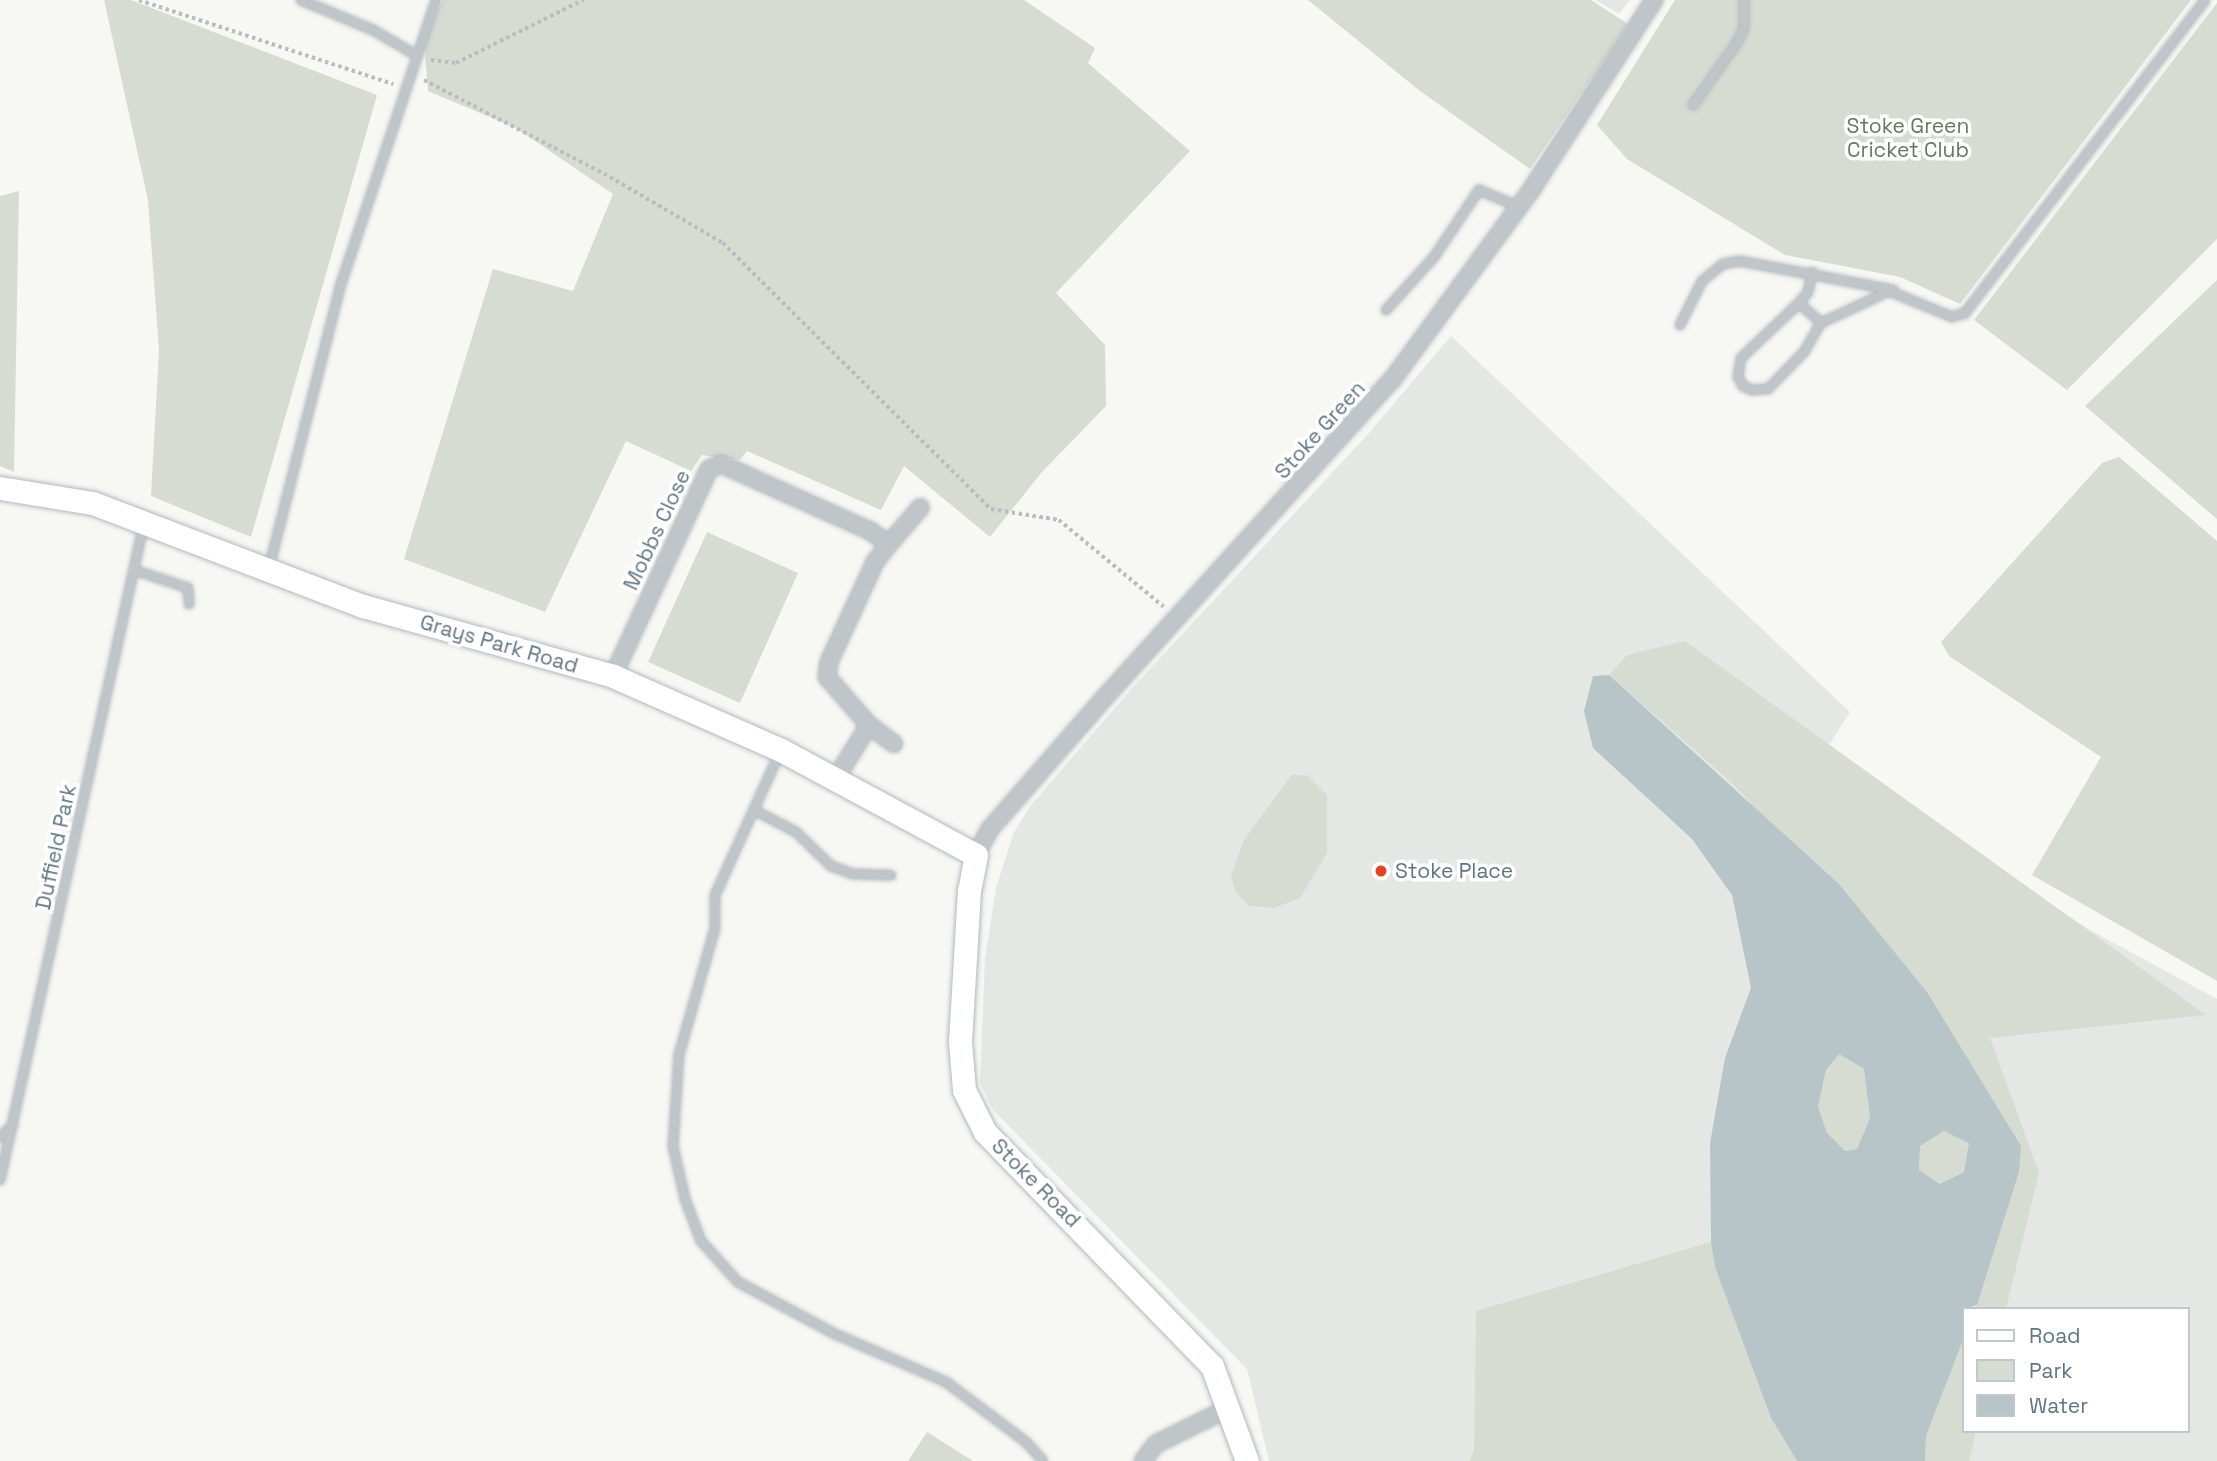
<!DOCTYPE html>
<style>
body{margin:0}
#map{position:relative;width:2217px;height:1461px;overflow:hidden;background:#f7f7f4;font-family:"Space Grotesk",sans-serif}
div>[style]{position:absolute}
.built>*{inset:0;background:#e5e7e5}
.green>*{inset:0;background:#d7dcd3}
.water>*{inset:0;background:#b7c5c8}
.path>*{height:3.5px;margin-top:-1.75px;transform-origin:0;background:repeating-linear-gradient(90deg,#b9bdbf 0 3.5px,transparent 0 7px)}
.roads{filter:drop-shadow(0 0 2px #b2b9bd) drop-shadow(0 0 2px #b2b9bd)}
.service>*{height:8px;margin:-4px;padding:0 4px;transform-origin:4px;border-radius:4px;background:#bfc5c8}
.minor>*{height:16px;margin:-8px;padding:0 8px;transform-origin:8px;border-radius:8px;background:#bfc5c8}
.secondary>*{height:23px;margin:-11.5px;padding:0 11.5px;transform-origin:11.5px;border-radius:11.5px;background:#fff}
.dots>*{width:19px;height:19px;translate:-50% -50%;box-sizing:border-box;border:4px solid #fff;border-radius:50%}
span{translate:-50% -50%;white-space:nowrap;text-align:center;line-height:1.15;-webkit-text-stroke:7px #fff;paint-order:stroke}
.park-label{font-size:21px;color:#667860}
.street-label{font-size:21px;color:#617580}
.poi-label{font-size:21px;color:#617580}
.left{translate:0 -50%;text-align:left}
.legend{position:absolute;left:1962px;top:1307px;width:228px;height:126px;box-sizing:border-box;background:#fff;border:2px solid #c0c8cc;margin:0;padding:9px 12px;list-style:none;font-size:21px;color:#617580}
.legend li{display:flex;align-items:center;gap:14px;height:35px}
.legend b{width:35px;border:2px solid #c0c8cc}
</style>
<div id="map">
<div class="built">
<div style="clip-path:polygon(1596px 0,1630px 0,1619px 14px)"></div>
<div style="clip-path:polygon(evenodd,1451px 336px,1850px 712px,1824px 753px,2090px 930px,2217px 999px,2217px 1461px,1269px 1461px,1247px 1369px,993px 1110px,980px 1083px,985px 958px,996px 888px,1014px 832px,1031px 805px,1134px 686px,1368px 434px,1451px 336px,1963px 1309px,2187px 1309px,2187px 1431px,1963px 1431px,1963px 1309px)"></div>
</div>
<div class="green">
<div style="clip-path:polygon(104px 0,131px 0,377px 95px,251px 537px,151px 496px,159px 350px,148px 200px)"></div>
<div style="clip-path:polygon(443px 0,1024px 0,1095px 48px,1088px 63px,1190px 151px,1056px 293px,1105px 345px,1106px 406px,1042px 472px,990px 537px,904px 466px,881px 510px,747px 451px,740px 460px,702px 455px,691px 471px,626px 441px,545px 612px,404px 559px,493px 269px,573px 291px,613px 194px,516px 128px,428px 91px,424px 41px)"></div>
<div style="clip-path:polygon(1308px 0,1591px 0,1628px 24px,1530px 169px,1420px 91px)"></div>
<div style="clip-path:polygon(1675px 0,2191px 0,1960px 304px,1900px 277px,1785px 255px,1627px 159px,1597px 125px)"></div>
<div style="clip-path:polygon(2217px 3px,2217px 239px,2067px 390px,1974px 320px)"></div>
<div style="clip-path:polygon(19px 191px,14px 472px,0 466px,0 196px)"></div>
<div style="clip-path:polygon(2217px 280px,2217px 519px,2085px 406px)"></div>
<div style="clip-path:polygon(2119px 457px,2217px 541px,2217px 981px,2032px 875px,2101px 757px,1949px 656px,1941px 642px,2102px 463px)"></div>
<div style="clip-path:polygon(707px 532px,798px 573px,740px 703px,648px 662px)"></div>
<div style="clip-path:polygon(1685px 641px,2206px 1015px,1990px 1038px,2039px 1173px,2006px 1309px,1975px 1309px,2019px 1172px,1927px 992px,1732px 783px,1609px 675px,1627px 655px)"></div>
<div style="clip-path:polygon(1292px 774px,1308px 776px,1327px 795px,1327px 853px,1300px 898px,1274px 908px,1249px 906px,1236px 892px,1231px 876px,1244px 840px)"></div>
<div style="clip-path:polygon(1839px 1054px,1864px 1069px,1870px 1118px,1857px 1149px,1845px 1151px,1827px 1134px,1818px 1107px,1826px 1070px)"></div>
<div style="clip-path:polygon(1944px 1131px,1970px 1142px,1964px 1172px,1940px 1184px,1919px 1170px,1920px 1145px)"></div>
<div style="clip-path:polygon(1711px 1242px,1715px 1267px,1771px 1418px,1797px 1461px,1469px 1461px,1474px 1451px,1476px 1311px)"></div>
<div style="clip-path:polygon(1963px 1340px,1963px 1431px,1976px 1431px,1969px 1461px,1925px 1461px,1926px 1436px)"></div>
<div style="clip-path:polygon(927px 1432px,973px 1461px,908px 1461px)"></div>
</div>
<div class="water">
<div style="clip-path:polygon(evenodd,1609px 675px,1839px 884px,1927px 992px,2021px 1146px,2019px 1172px,1977px 1305px,1963px 1309px,1963px 1340px,1926px 1436px,1925px 1461px,1797px 1461px,1771px 1418px,1715px 1267px,1711px 1242px,1710px 1143px,1725px 1058px,1751px 988px,1732px 895px,1692px 839px,1593px 748px,1584px 711px,1593px 676px,1609px 675px,1839px 1054px,1864px 1069px,1870px 1118px,1857px 1149px,1845px 1151px,1827px 1133px,1818px 1107px,1826px 1070px,1839px 1054px,1609px 675px,1944px 1131px,1969px 1143px,1964px 1172px,1940px 1184px,1919px 1170px,1920px 1146px,1944px 1131px)"></div>
</div>
<div class="path">
<div style="left:139px;top:0;width:268px;rotate:18.3deg"></div>
<div style="left:431px;top:60px;width:25px;rotate:7deg"></div>
<div style="left:456px;top:63px;width:142px;rotate:-26.4deg"></div>
<div style="left:424px;top:80px;width:210px;rotate:27.5deg"></div>
<div style="left:610px;top:177px;width:131px;rotate:30.3deg"></div>
<div style="left:723px;top:243px;width:378px;rotate:44.8deg"></div>
<div style="left:991px;top:509px;width:69px;rotate:9.2deg"></div>
<div style="left:1059px;top:520px;width:136px;rotate:39.6deg"></div>
</div>
<div class="roads">
<div class="service">
<div style="left:301px;top:0;width:78px;rotate:22.6deg"></div>
<div style="left:373px;top:30px;width:50px;rotate:30.2deg"></div>
<div style="left:1693px;top:105px;width:78px;rotate:-54.9deg"></div>
<div style="left:1738px;top:41px;width:14px;rotate:-65deg"></div>
<div style="left:1744px;top:28px;width:28px;rotate:-90deg"></div>
<div style="left:1812px;top:272px;width:20px;rotate:101deg"></div>
<div style="left:1808px;top:292px;width:14px;rotate:129deg"></div>
<div style="left:1799px;top:303px;width:80px;rotate:136.5deg"></div>
<div style="left:1741px;top:358px;width:19px;rotate:99deg"></div>
<div style="left:1738px;top:377px;width:10px;rotate:61deg"></div>
<div style="left:1743px;top:386px;width:10px;rotate:24deg"></div>
<div style="left:1752px;top:390px;width:16px;rotate:-4deg"></div>
<div style="left:1768px;top:389px;width:52px;rotate:-45.8deg"></div>
<div style="left:1804px;top:352px;width:34px;rotate:-60deg"></div>
<div style="left:1821px;top:323px;width:75px;rotate:-25.2deg"></div>
<div style="left:1889px;top:291px;width:68px;rotate:22.4deg"></div>
<div style="left:1952px;top:317px;width:14px;rotate:-17deg"></div>
<div style="left:1965px;top:313px;width:394px;rotate:-52.5deg"></div>
<div style="left:1799px;top:303px;width:30px;rotate:42deg"></div>
<div style="left:1386px;top:310px;width:72px;rotate:-47.8deg"></div>
<div style="left:1434px;top:257px;width:81px;rotate:-56.1deg"></div>
<div style="left:1479px;top:190px;width:43px;rotate:23deg"></div>
<div style="left:1680px;top:325px;width:49px;rotate:-63.4deg"></div>
<div style="left:1702px;top:281px;width:27px;rotate:-39deg"></div>
<div style="left:1723px;top:264px;width:17px;rotate:-10deg"></div>
<div style="left:1740px;top:261px;width:156px;rotate:10.7deg"></div>
<div style="left:269px;top:568px;width:293px;rotate:-75.8deg"></div>
<div style="left:341px;top:284px;width:299px;rotate:-71.5deg"></div>
<div style="left:134px;top:570px;width:57px;rotate:18.4deg"></div>
<div style="left:188px;top:588px;width:16px;rotate:86deg"></div>
<div style="left:780px;top:752px;width:157px;rotate:114.4deg"></div>
<div style="left:715px;top:895px;width:33px;rotate:90deg"></div>
<div style="left:715px;top:928px;width:131px;rotate:105.9deg"></div>
<div style="left:679px;top:1054px;width:92px;rotate:93.7deg"></div>
<div style="left:673px;top:1146px;width:54px;rotate:77.2deg"></div>
<div style="left:685px;top:1199px;width:45px;rotate:69.1deg"></div>
<div style="left:701px;top:1241px;width:55px;rotate:47.9deg"></div>
<div style="left:738px;top:1282px;width:110px;rotate:28.2deg"></div>
<div style="left:835px;top:1334px;width:121px;rotate:23.4deg"></div>
<div style="left:946px;top:1382px;width:100px;rotate:36.9deg"></div>
<div style="left:1026px;top:1442px;width:25px;rotate:48deg"></div>
<div style="left:756px;top:811px;width:45px;rotate:27.7deg"></div>
<div style="left:796px;top:832px;width:49px;rotate:44.2deg"></div>
<div style="left:831px;top:866px;width:23px;rotate:20deg"></div>
<div style="left:853px;top:874px;width:38px;rotate:2deg"></div>
<div style="left:0;top:1137px;width:18px;rotate:-43deg"></div>
<div style="left:0;top:1180px;width:673px;rotate:-77.64deg"></div>
</div>
<div class="minor">
<div style="left:889px;top:544px;width:48px;rotate:-49.3deg"></div>
<div style="left:613px;top:676px;width:228px;rotate:-65.1deg"></div>
<div style="left:709px;top:469px;width:13px;rotate:-23deg"></div>
<div style="left:721px;top:464px;width:163px;rotate:24.2deg"></div>
<div style="left:870px;top:531px;width:23px;rotate:34deg"></div>
<div style="left:889px;top:544px;width:23px;rotate:128deg"></div>
<div style="left:875px;top:562px;width:110px;rotate:114.7deg"></div>
<div style="left:829px;top:662px;width:15px;rotate:98deg"></div>
<div style="left:827px;top:677px;width:64px;rotate:48.8deg"></div>
<div style="left:869px;top:725px;width:62px;rotate:121.9deg"></div>
<div style="left:869px;top:725px;width:31px;rotate:37deg"></div>
<div style="left:976px;top:855px;width:30px;rotate:-62deg"></div>
<div style="left:990px;top:829px;width:178px;rotate:-48.9deg"></div>
<div style="left:1107px;top:695px;width:425px;rotate:-47.9deg"></div>
<div style="left:1392px;top:380px;width:239px;rotate:-53.8deg"></div>
<div style="left:1533px;top:187px;width:223px;rotate:-57.1deg"></div>
<div style="left:1143px;top:1461px;width:21px;rotate:-53deg"></div>
<div style="left:1156px;top:1444px;width:81px;rotate:-26.3deg"></div>
</div>
<div class="secondary">
<div style="left:0;top:488px;width:94px;rotate:9.2deg"></div>
<div style="left:93px;top:503px;width:289px;rotate:20.9deg"></div>
<div style="left:363px;top:606px;width:260px;rotate:15.6deg"></div>
<div style="left:613px;top:676px;width:184px;rotate:23.8deg"></div>
<div style="left:781px;top:750px;width:221px;rotate:28.3deg"></div>
<div style="left:976px;top:855px;width:36px;rotate:101deg"></div>
<div style="left:969px;top:890px;width:152px;rotate:93.4deg"></div>
<div style="left:960px;top:1042px;width:48px;rotate:85.2deg"></div>
<div style="left:964px;top:1090px;width:47px;rotate:63.4deg"></div>
<div style="left:985px;top:1132px;width:326px;rotate:45.9deg"></div>
<div style="left:1212px;top:1366px;width:101px;rotate:69.8deg"></div>
</div>
</div>
<div class="dots">
<div style="left:1381px;top:871px;background:#e84023"></div>
</div>
<div class="park-label">
<span style="left:1908px;top:138px">Stoke Green<br>Cricket Club</span>
</div>
<div class="street-label">
<span style="left:1320px;top:430px;rotate:-48deg">Stoke Green</span>
<span style="left:657px;top:530px;rotate:-65deg">Mobbs Close</span>
<span style="left:499px;top:644px;rotate:16deg">Grays Park Road</span>
<span style="left:56px;top:847px;rotate:-78deg">Duffield Park</span>
<span style="left:1036px;top:1183px;rotate:45deg">Stoke Road</span>
</div>
<div class="poi-label">
<span class="left" style="left:1395px;top:871px">Stoke Place</span>
</div>
<ul class="legend">
<li><b style="height:9px;background:#fff"></b>Road</li>
<li><b style="height:19px;background:#d7dcd3"></b>Park</li>
<li><b style="height:19px;background:#b7c5c8"></b>Water</li>
</ul>
</div>
